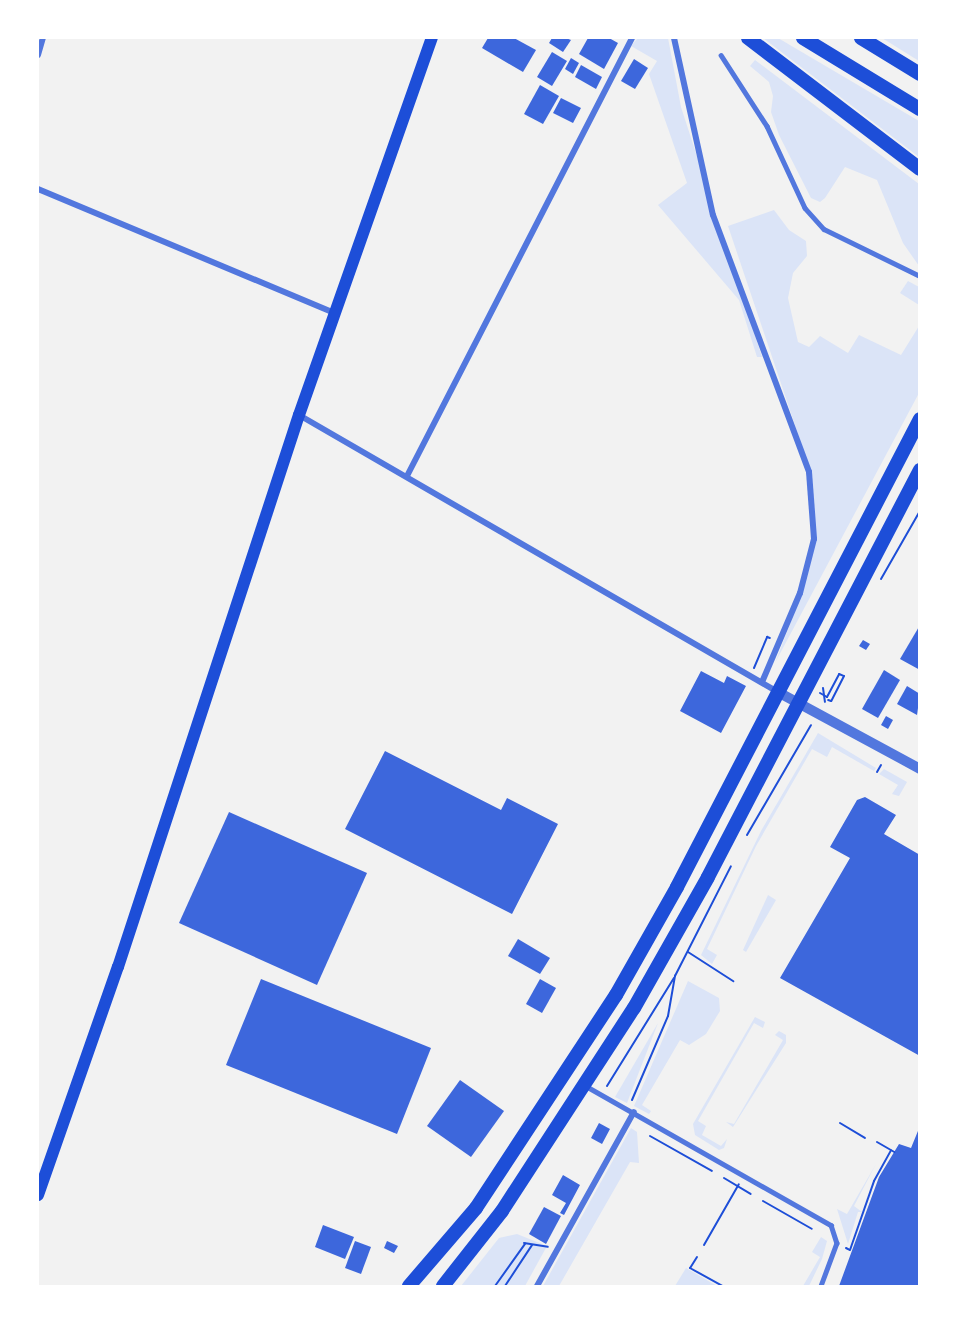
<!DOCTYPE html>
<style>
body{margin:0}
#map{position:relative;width:957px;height:1324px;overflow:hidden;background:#f2f2f2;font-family:"Sofia Sans Condensed",sans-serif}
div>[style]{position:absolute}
.green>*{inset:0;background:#dbe4f7}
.building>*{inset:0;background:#3d67dc}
.path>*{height:2px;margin:-1px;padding:0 1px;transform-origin:1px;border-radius:1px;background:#1d4ed8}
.service>*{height:4.5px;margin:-2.25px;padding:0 2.25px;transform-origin:2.25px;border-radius:2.25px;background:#5277de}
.minor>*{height:6px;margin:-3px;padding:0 3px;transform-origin:3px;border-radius:3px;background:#5277de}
.tertiary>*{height:10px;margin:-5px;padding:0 5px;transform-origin:5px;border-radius:5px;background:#5277de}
.secondary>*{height:12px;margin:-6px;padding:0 6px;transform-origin:6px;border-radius:6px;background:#1d4ed8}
.trunk>*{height:14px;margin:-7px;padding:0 7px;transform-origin:7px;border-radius:7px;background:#1d4ed8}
span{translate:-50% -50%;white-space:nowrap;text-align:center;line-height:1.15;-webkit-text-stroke:6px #fff;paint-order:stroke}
.frame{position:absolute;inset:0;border:39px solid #fff;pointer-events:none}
</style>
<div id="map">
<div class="green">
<div style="clip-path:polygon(638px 38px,668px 38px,681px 107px,762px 357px,757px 357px,739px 300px,658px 205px,687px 183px,649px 74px,657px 61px,631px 46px)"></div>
<div style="clip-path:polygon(763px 38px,778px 38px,919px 121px,919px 157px)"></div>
<div style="clip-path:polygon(882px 38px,919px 38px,919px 61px)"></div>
<div style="clip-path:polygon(755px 60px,919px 184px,919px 266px,903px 243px,877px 180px,845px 167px,825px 198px,820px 202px,811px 198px,779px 135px,771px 112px,773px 96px,769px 82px,750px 66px)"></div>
<div style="clip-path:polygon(774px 210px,789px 230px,806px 241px,807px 256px,793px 273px,788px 298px,798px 342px,809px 347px,820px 336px,848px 353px,859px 335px,901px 355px,919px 326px,919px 393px,775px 663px,797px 606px,810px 547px,812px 518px,805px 455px,728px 226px)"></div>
<div style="clip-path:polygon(908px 281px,919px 287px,919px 305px,900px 293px)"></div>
<div style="clip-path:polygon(818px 733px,876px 768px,874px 771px,832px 747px,827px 757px,812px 749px,756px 846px,707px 949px,717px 955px,712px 964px,701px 955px,761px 831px)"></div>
<div style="clip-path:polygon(884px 769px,907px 782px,899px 796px,892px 794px,898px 785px,879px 774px)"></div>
<div style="clip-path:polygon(768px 895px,776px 900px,746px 952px,743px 950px)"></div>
<div style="clip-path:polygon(688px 981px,719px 998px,720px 1011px,706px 1034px,689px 1045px,680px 1040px,642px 1105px,651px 1111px,649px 1114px,634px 1106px)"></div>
<div style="clip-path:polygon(755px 1017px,765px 1022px,763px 1028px,754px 1023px,698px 1121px,706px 1126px,702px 1135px,721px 1146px,727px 1139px,724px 1148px,719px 1150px,695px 1135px,693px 1124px)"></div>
<div style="clip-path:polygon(658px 1023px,627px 1103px,615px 1097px)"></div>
<div style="clip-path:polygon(779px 1031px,786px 1035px,786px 1043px,733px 1127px,726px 1122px,734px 1124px,783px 1040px,775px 1035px)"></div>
<div style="clip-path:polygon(631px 1128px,637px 1132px,639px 1163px,630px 1162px,559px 1286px,543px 1286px)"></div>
<div style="clip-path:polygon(876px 1164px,854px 1206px,862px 1212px,858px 1212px,848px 1244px,837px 1209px,847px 1214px)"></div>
<div style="clip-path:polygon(517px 1234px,547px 1246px,525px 1286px,461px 1286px,499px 1238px)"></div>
<div style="clip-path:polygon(821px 1237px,827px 1241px,822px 1259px,809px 1286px,803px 1286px,820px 1257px,812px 1252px)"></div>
<div style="clip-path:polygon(686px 1268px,717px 1286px,675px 1286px)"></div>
</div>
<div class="building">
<div style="clip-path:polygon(488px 38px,514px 38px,536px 50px,523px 72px,482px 48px)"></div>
<div style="clip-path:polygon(552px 38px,566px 38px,571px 40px,563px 52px,549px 43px)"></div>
<div style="clip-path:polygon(588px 38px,609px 38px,618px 43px,604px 69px,579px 54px)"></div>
<div style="clip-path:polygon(552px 52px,567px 61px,552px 86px,537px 77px)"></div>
<div style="clip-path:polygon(571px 58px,579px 63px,573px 74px,565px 69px)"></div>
<div style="clip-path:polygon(634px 59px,648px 68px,635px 89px,621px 81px)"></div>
<div style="clip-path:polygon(581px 65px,602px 77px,596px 89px,575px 77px)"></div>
<div style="clip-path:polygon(540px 85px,559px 96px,543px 124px,524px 114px)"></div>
<div style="clip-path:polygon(561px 98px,581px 108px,573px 123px,553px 113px)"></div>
<div style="clip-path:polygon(920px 625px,920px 670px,900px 659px)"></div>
<div style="clip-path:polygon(863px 640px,870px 644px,866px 650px,859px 646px)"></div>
<div style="clip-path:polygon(884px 670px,900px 680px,878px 718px,862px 709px)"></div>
<div style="clip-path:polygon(701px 671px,724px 683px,727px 676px,746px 686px,721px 733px,680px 711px)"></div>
<div style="clip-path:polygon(907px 686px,920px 694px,917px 715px,897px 704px)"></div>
<div style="clip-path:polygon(886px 716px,893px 720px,888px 729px,881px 725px)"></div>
<div style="clip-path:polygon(385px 751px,501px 810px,507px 798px,558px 824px,512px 914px,345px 829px)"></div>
<div style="clip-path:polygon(865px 797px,896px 815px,884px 834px,920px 855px,920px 1056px,780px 978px,850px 858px,830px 847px,857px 800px)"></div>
<div style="clip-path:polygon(229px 812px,367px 873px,317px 985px,179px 923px)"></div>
<div style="clip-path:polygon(518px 939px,550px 958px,540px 974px,508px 956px)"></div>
<div style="clip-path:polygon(261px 979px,431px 1048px,397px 1134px,226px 1065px)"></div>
<div style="clip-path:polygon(540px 979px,556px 988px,542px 1013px,526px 1004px)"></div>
<div style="clip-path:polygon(460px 1080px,504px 1111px,471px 1157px,427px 1126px)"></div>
<div style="clip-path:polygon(599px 1123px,610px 1129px,602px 1144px,591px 1138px)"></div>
<div style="clip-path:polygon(920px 1126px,920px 1286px,839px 1286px,879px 1177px,899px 1144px,911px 1148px)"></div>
<div style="clip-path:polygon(563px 1175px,580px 1185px,564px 1215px,560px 1213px,566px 1203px,552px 1195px)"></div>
<div style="clip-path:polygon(544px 1207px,561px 1216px,546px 1244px,529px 1234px)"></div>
<div style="clip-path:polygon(323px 1225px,354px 1237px,345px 1259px,315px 1247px)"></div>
<div style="clip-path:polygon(355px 1241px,371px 1247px,361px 1274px,345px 1268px)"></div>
<div style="clip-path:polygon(387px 1241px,398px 1246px,394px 1253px,384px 1248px)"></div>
</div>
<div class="path">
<div style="left:881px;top:579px;width:78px;rotate:-60.2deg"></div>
<div style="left:754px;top:668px;width:34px;rotate:-67deg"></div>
<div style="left:767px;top:637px;width:3px;rotate:18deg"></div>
<div style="left:823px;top:688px;width:14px;rotate:82deg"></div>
<div style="left:820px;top:693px;width:8px;rotate:30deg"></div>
<div style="left:827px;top:697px;width:26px;rotate:-62deg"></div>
<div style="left:839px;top:674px;width:5px;rotate:22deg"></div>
<div style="left:844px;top:676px;width:28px;rotate:117deg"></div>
<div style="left:831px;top:701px;width:3px;rotate:-162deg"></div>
<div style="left:877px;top:772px;width:8px;rotate:-60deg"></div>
<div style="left:747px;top:835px;width:127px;rotate:-59.8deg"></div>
<div style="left:688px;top:952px;width:54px;rotate:32.8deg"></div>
<div style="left:607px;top:1086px;width:127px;rotate:-58.2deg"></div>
<div style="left:632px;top:1100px;width:91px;rotate:-66.8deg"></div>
<div style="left:668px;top:1016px;width:41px;rotate:-80.1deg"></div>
<div style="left:675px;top:976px;width:123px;rotate:-63deg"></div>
<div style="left:840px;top:1123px;width:29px;rotate:31deg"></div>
<div style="left:650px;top:1136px;width:71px;rotate:29.4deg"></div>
<div style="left:877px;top:1142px;width:20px;rotate:30deg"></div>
<div style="left:724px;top:1178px;width:31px;rotate:31deg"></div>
<div style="left:763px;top:1201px;width:56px;rotate:29.7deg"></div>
<div style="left:524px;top:1243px;width:24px;rotate:9deg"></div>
<div style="left:704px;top:1245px;width:70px;rotate:-60.2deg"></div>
<div style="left:846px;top:1248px;width:4px;rotate:27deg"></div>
<div style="left:850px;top:1250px;width:73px;rotate:-70.8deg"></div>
<div style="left:874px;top:1181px;width:35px;rotate:-61deg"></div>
<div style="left:697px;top:1257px;width:13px;rotate:122deg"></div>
<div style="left:690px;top:1268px;width:38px;rotate:29deg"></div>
<div style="left:495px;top:1286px;width:52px;rotate:-54.5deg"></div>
<div style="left:505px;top:1286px;width:49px;rotate:-56.6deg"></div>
</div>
<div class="service">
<div style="left:721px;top:55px;width:85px;rotate:57.1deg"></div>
<div style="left:767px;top:126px;width:90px;rotate:65.1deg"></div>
<div style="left:805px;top:208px;width:28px;rotate:48deg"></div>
<div style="left:824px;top:229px;width:107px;rotate:26.1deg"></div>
<div style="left:586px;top:1086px;width:282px;rotate:29.6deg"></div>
<div style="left:831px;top:1225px;width:19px;rotate:72deg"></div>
<div style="left:837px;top:1243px;width:46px;rotate:110.4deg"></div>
</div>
<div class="minor">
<div style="left:674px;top:38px;width:181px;rotate:77.6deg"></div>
<div style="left:713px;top:215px;width:274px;rotate:69.5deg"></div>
<div style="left:809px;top:472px;width:67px;rotate:85.7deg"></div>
<div style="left:814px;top:539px;width:56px;rotate:104.5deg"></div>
<div style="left:800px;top:593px;width:97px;rotate:113.1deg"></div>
<div style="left:38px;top:55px;width:18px;rotate:-74deg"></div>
<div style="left:38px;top:189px;width:322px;rotate:22.7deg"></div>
<div style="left:299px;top:415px;width:551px;rotate:30.05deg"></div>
<div style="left:407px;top:476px;width:492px;rotate:-62.8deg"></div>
<div style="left:537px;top:1286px;width:199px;rotate:-60.9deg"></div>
</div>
<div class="tertiary">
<div style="left:776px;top:691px;width:164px;rotate:28.4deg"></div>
</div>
<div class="secondary">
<div style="left:38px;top:1195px;width:242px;rotate:-70.7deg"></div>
<div style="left:118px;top:967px;width:581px;rotate:-71.85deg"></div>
<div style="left:299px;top:415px;width:400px;rotate:-70.6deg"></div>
</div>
<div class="trunk">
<div style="left:748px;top:38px;width:216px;rotate:37.3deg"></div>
<div style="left:803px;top:38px;width:137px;rotate:31.3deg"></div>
<div style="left:861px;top:38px;width:69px;rotate:31.4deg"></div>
<div style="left:409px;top:1286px;width:103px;rotate:-49.3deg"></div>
<div style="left:476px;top:1208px;width:255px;rotate:-56.7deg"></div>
<div style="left:616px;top:995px;width:124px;rotate:-60.5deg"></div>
<div style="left:677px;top:887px;width:527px;rotate:-62.56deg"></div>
<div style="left:443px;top:1286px;width:95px;rotate:-51.8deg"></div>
<div style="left:502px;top:1211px;width:242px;rotate:-57deg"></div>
<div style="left:634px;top:1008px;width:150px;rotate:-60.5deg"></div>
<div style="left:708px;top:877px;width:459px;rotate:-62.5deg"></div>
</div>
<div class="frame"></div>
</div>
